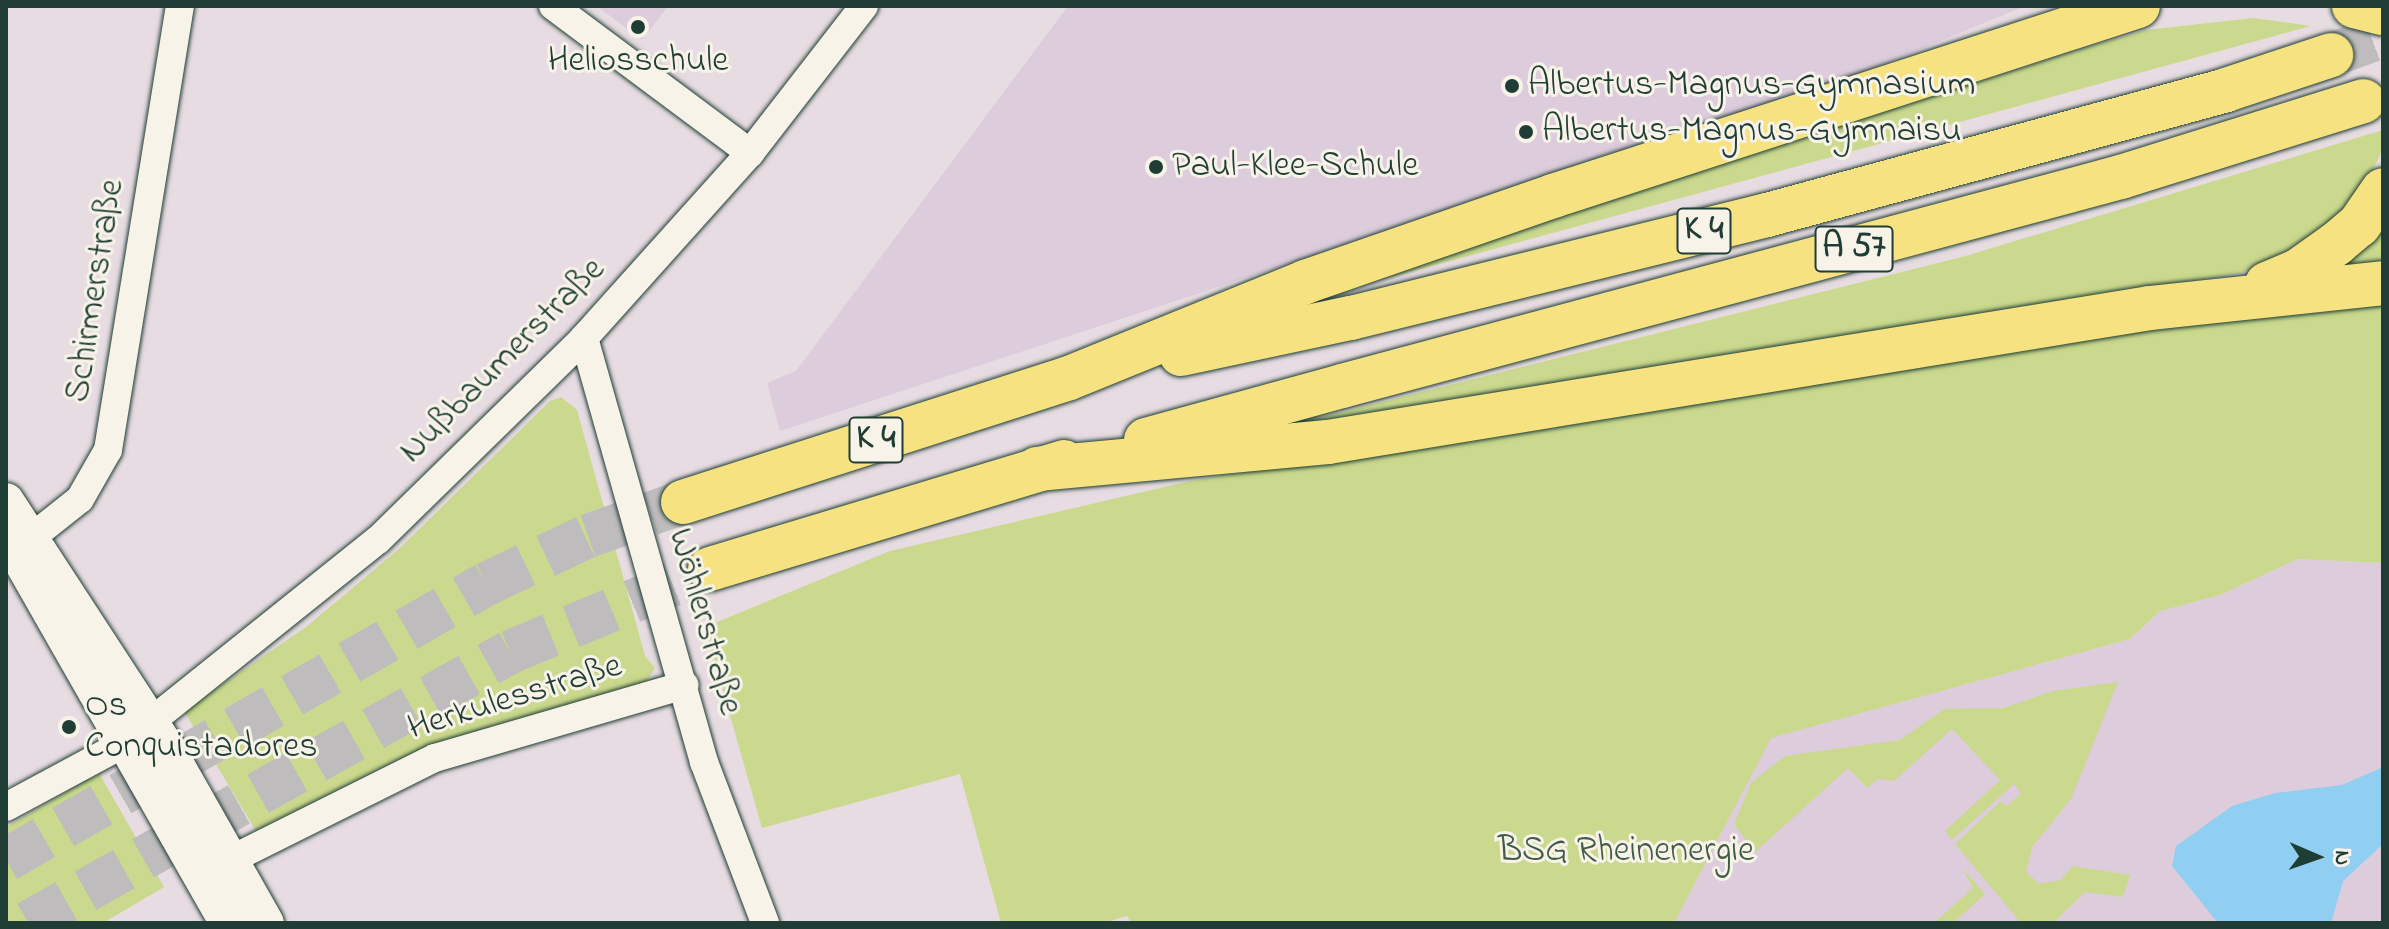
<!DOCTYPE html>
<meta charset="utf-8">
<style>
body{margin:0}
#map{position:relative;width:2389px;height:929px;overflow:hidden;background:#e7dce1;font-family:"Indie Flower",sans-serif}
div>[style]{position:absolute}
.built>*{inset:0;background:#dcccdc}
.green>*{inset:0;background:#cad98d}
.water>*{inset:0;background:#90cff1}
.trunk-tunnel>*{height:44px;margin-top:-22px;transform-origin:0;background:repeating-linear-gradient(90deg,#bfbcbe 0 44px,transparent 0 66px)}
.motorway-tunnel>*{height:44px;margin-top:-22px;transform-origin:0;background:repeating-linear-gradient(90deg,#bfbcbe 0 44px,transparent 0 66px)}
.roads{filter:drop-shadow(0 0 2px #1f3d34) drop-shadow(0 0 2px #1f3d34)}
.minor>*{height:28px;margin:-14px;padding:0 14px;transform-origin:14px;border-radius:14px;background:#f7f3e8}
.tertiary>*{height:36px;margin:-18px;padding:0 18px;transform-origin:18px;border-radius:18px;background:#f7f3e8}
.trunk>*{height:44px;margin:-22px;padding:0 22px;transform-origin:22px;border-radius:22px;background:#f6e281}
.motorway>*{height:44px;margin:-22px;padding:0 22px;transform-origin:22px;border-radius:22px;background:#f6e281}
.dots>*{width:22px;height:22px;translate:-50% -50%;box-sizing:border-box;border:4px solid #f7f3e8;border-radius:50%}
span{translate:-50% -50%;white-space:nowrap;text-align:center;line-height:1.15;-webkit-text-stroke:6px #f7f3e8;paint-order:stroke}
.shield-label span{padding:2px 6px;background:#f7f3e8;border:2px solid;border-radius:6px;-webkit-text-stroke-width:0}
.shield-label{font-size:34px;color:#1f3d34;font-weight:700}
.poi-label{font-size:36px;color:#1f3d34}
.left{translate:0 -50%;text-align:left}
.street-label{font-size:36px;color:#1f3d34}
.park-label{font-size:36px;color:#415c46}
.frame{position:absolute;inset:0;border:8px solid #1f3d34;pointer-events:none}
.north{position:absolute;left:2277px;top:817px;width:80px;height:80px;-webkit-text-stroke:6px #f7f3e8;paint-order:stroke;rotate:92deg;font-size:22px;font-weight:700;line-height:32px;text-align:center;color:#1f3d34}
.north::after{content:'';display:block;margin:auto;width:28px;height:36px;background:#1f3d34;clip-path:polygon(50% 0,100% 100%,50% 72%,0 100%)}
</style>
<div id="map">
<div class="built">
<div style="clip-path:polygon(597px 6px,668px 6px,642px 40px)"></div>
<div style="clip-path:polygon(1068px 6px,2018px 6px,2020px 8px,1839px 83px,780px 431px,767px 383px,796px 371px)"></div>
<div style="clip-path:polygon(2298px 559px,2383px 563px,2383px 923px,1674px 923px,1770px 738px,2130px 639px,2160px 611px,2220px 595px)"></div>
</div>
<div class="green">
<div style="clip-path:polygon(2253px 18px,2311px 26px,1366px 284px,1456px 247px,2075px 51px,2146px 30px)"></div>
<div style="clip-path:polygon(2383px 130px,2383px 148px,2369px 179px,2343px 212px,2303px 247px,2241px 273px,1270px 430px,1962px 257px)"></div>
<div style="clip-path:polygon(2383px 224px,2383px 269px,2330px 273px)"></div>
<div style="clip-path:polygon(2383px 297px,2383px 563px,2298px 559px,2220px 595px,2160px 611px,2130px 639px,1771px 738px,1674px 923px,1131px 923px,1127px 916px,1103px 923px,1001px 923px,960px 774px,762px 828px,705px 627px,890px 551px,1190px 481px,2151px 324px)"></div>
<div style="clip-path:polygon(561px 397px,577px 410px,645px 656px,655px 668px,647px 681px,397px 760px,256px 831px,184px 711px,306px 627px,400px 548px,550px 401px)"></div>
<div style="clip-path:polygon(2118px 682px,2071px 799px,2032px 847px,2026px 872px,2039px 884px,2060px 880px,2073px 866px,2130px 875px,2123px 897px,2085px 892px,2053px 923px,2021px 923px,1955px 844px,2001px 801px,2007px 806px,2021px 793px,2014px 784px,1952px 840px,1945px 831px,2000px 780px,1952px 729px,1894px 781px,1878px 779px,1867px 788px,1848px 768px,1755px 852px,1734px 824px,1751px 783px,1785px 756px,1900px 740px,1944px 709px,2003px 708px,2053px 691px)"></div>
<div style="clip-path:polygon(99px 773px,164px 887px,103px 923px,6px 923px,6px 827px)"></div>
<div style="clip-path:polygon(1962px 868px,1985px 894px,1953px 923px,1934px 923px,1973px 888px)"></div>
</div>
<div class="water">
<div style="clip-path:polygon(2383px 767px,2383px 844px,2343px 881px,2331px 923px,2218px 923px,2172px 866px,2176px 846px,2232px 806px,2275px 793px,2342px 785px)"></div>
</div>
<div class="trunk-tunnel">
<div style="left:6px;top:860px;width:554px;rotate:-29.9deg"></div>
<div style="left:486px;top:584px;width:113px;rotate:-25.2deg"></div>
<div style="left:588px;top:536px;width:101px;rotate:-19.7deg"></div>
<div style="left:28px;top:923px;width:553px;rotate:-29.35deg"></div>
<div style="left:510px;top:652px;width:217px;rotate:-22.5deg"></div>
</div>
<div class="motorway-tunnel">
<div style="left:2331px;top:55px;width:55px;rotate:-20.1deg"></div>
</div>
<div class="roads">
<div class="minor">
<div style="left:553px;top:6px;width:246px;rotate:36.7deg"></div>
<div style="left:584px;top:338px;width:441px;rotate:74.2deg"></div>
<div style="left:704px;top:762px;width:172px;rotate:69.2deg"></div>
<div style="left:17px;top:549px;width:80px;rotate:-38.4deg"></div>
<div style="left:80px;top:499px;width:56px;rotate:-60.3deg"></div>
<div style="left:108px;top:450px;width:450px;rotate:-80.8deg"></div>
<div style="left:6px;top:807px;width:133px;rotate:-28.3deg"></div>
<div style="left:123px;top:744px;width:327px;rotate:-38.7deg"></div>
<div style="left:378px;top:540px;width:289px;rotate:-44.4deg"></div>
<div style="left:584px;top:338px;width:249px;rotate:-48.1deg"></div>
<div style="left:750px;top:153px;width:186px;rotate:-52.2deg"></div>
<div style="left:214px;top:868px;width:247px;rotate:-26.5deg"></div>
<div style="left:435px;top:758px;width:260px;rotate:-16.3deg"></div>
</div>
<div class="tertiary">
<div style="left:6px;top:501px;width:289px;rotate:56.9deg"></div>
<div style="left:164px;top:743px;width:207px;rotate:60.5deg"></div>
<div style="left:11px;top:543px;width:438px;rotate:60.3deg"></div>
</div>
<div class="trunk">
<div style="left:2354px;top:6px;width:30px;rotate:14deg"></div>
<div style="left:2267px;top:284px;width:34px;rotate:-23deg"></div>
<div style="left:2298px;top:271px;width:47px;rotate:-35.4deg"></div>
<div style="left:2336px;top:244px;width:30px;rotate:-40deg"></div>
<div style="left:2359px;top:225px;width:42px;rotate:-55.6deg"></div>
<div style="left:1181px;top:354px;width:174px;rotate:-12deg"></div>
<div style="left:1351px;top:318px;width:429px;rotate:-13.9deg"></div>
<div style="left:1767px;top:215px;width:476px;rotate:-15.2deg"></div>
<div style="left:2226px;top:90px;width:111px;rotate:-18.4deg"></div>
<div style="left:1146px;top:440px;width:203px;rotate:-15.4deg"></div>
<div style="left:1037px;top:469px;width:292px;rotate:-5.3deg"></div>
<div style="left:1328px;top:442px;width:833px;rotate:-9.26deg"></div>
<div style="left:2150px;top:308px;width:234px;rotate:-6.1deg"></div>
<div style="left:683px;top:502px;width:405px;rotate:-17.8deg"></div>
<div style="left:1069px;top:378px;width:255px;rotate:-22.1deg"></div>
<div style="left:1305px;top:282px;width:262px;rotate:-19.1deg"></div>
<div style="left:1553px;top:196px;width:615px;rotate:-17.99deg"></div>
<div style="left:710px;top:569px;width:370px;rotate:-16.8deg"></div>
</div>
<div class="motorway">
<div style="left:1342px;top:386px;width:807px;rotate:-15.02deg"></div>
<div style="left:2121px;top:177px;width:254px;rotate:-17.4deg"></div>
</div>
</div>
<div class="dots">
<div style="left:638px;top:27px;background:#1f3d34"></div>
<div style="left:1512px;top:86px;background:#1f3d34"></div>
<div style="left:1526px;top:132px;background:#1f3d34"></div>
<div style="left:1156px;top:167px;background:#1f3d34"></div>
<div style="left:69px;top:727px;background:#1f3d34"></div>
</div>
<div class="shield-label">
<span style="left:1704px;top:231px">K 4</span>
<span style="left:1854px;top:249px">A 57</span>
<span style="left:876px;top:440px">K 4</span>
</div>
<div class="poi-label">
<span style="left:638px;top:62px">Heliosschule</span>
<span class="left" style="left:1528px;top:86px">Albertus-Magnus-Gymnasium</span>
<span class="left" style="left:1542px;top:132px">Albertus-Magnus-Gymnaisu</span>
<span class="left" style="left:1172px;top:167px">Paul-Klee-Schule</span>
<span class="left" style="left:85px;top:727px">Os<br>Conquistadores</span>
</div>
<div class="street-label">
<span style="left:96px;top:291px;rotate:-81deg">Schirmerstraße</span>
<span style="left:503px;top:361px;rotate:-45deg">Nußbaumerstraße</span>
<span style="left:704px;top:622px;rotate:74deg">Wöhlerstraße</span>
<span style="left:515px;top:698px;rotate:-17deg">Herkulesstraße</span>
</div>
<div class="park-label">
<span style="left:1626px;top:852px">BSG Rheinenergie</span>
</div>
<div class="frame"></div>
<div class="north">N</div>
</div>
